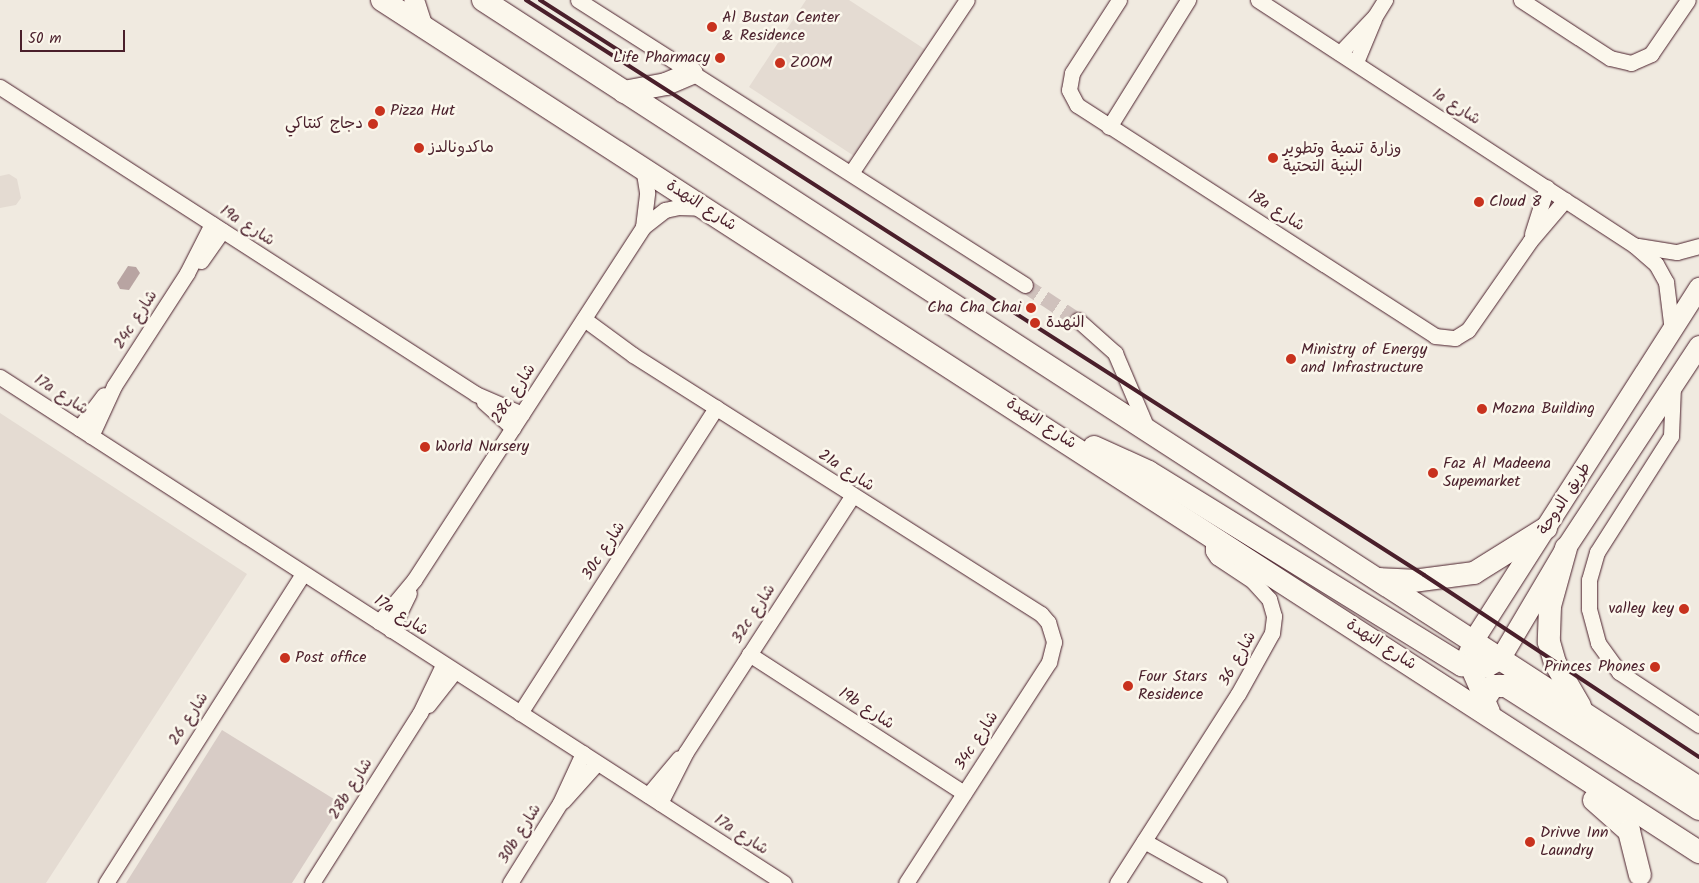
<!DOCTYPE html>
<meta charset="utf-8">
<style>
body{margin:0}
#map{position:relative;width:1699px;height:883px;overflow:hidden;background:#f0eae0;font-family:Kalam,"Playpen Sans Arabic",sans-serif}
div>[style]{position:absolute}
.built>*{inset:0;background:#e4dbd2}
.green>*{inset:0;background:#d8ccc6}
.water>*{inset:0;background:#b8a4a2}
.street-tunnel>*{height:15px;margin-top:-7.5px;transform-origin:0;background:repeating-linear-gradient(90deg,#cfc1bc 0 15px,transparent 0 23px)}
.roads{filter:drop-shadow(0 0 1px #4a1f2b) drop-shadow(0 0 1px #4a1f2b)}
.street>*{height:15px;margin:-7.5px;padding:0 7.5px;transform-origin:7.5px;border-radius:7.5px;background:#fbf7ec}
.secondary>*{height:20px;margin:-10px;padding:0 10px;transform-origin:10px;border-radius:10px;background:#fbf7ec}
.primary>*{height:22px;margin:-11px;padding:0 11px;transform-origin:11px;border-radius:11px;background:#fbf7ec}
.rail>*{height:4px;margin:-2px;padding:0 2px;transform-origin:2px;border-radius:2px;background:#4a1f2b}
.dots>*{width:14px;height:14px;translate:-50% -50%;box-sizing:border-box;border:2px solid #fbf7ec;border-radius:50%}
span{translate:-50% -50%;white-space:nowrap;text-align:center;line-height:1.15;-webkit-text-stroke:5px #fbf7ec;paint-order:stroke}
.poi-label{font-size:16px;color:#4a1f2b}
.left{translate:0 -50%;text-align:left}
.right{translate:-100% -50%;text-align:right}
.street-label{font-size:16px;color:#4a1f2b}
.scale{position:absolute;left:20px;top:30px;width:105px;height:22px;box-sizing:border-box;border:2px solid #4a1f2b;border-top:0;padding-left:6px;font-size:15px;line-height:18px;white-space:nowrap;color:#4a1f2b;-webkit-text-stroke:4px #fbf7ec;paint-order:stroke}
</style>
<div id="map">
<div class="built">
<div style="clip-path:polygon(806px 0,849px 0,926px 50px,854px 156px,749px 87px)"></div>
<div style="clip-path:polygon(9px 174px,17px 179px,21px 198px,16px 205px,0 208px,0 176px)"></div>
<div style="clip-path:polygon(0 413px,247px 574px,46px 883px,0 883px)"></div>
</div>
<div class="green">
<div style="clip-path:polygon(222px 730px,342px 804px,292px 883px,126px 883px)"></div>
</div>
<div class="water">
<div style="clip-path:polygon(128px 266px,136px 267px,140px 273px,129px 290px,120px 289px,117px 283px)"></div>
</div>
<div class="street-tunnel">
<div style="left:1025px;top:285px;width:64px;rotate:33.4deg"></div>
</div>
<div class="roads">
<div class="street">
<div style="left:578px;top:0;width:530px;rotate:32.52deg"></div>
<div style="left:1119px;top:0;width:87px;rotate:122.8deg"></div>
<div style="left:1072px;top:73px;width:17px;rotate:100deg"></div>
<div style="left:1069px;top:90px;width:17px;rotate:62deg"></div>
<div style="left:1077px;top:105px;width:426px;rotate:32.8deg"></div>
<div style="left:1435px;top:336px;width:20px;rotate:6deg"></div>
<div style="left:1455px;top:338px;width:15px;rotate:-32deg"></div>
<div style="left:1468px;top:330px;width:108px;rotate:-55.1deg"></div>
<div style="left:1530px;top:241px;width:54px;rotate:-49.5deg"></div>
<div style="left:1258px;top:0;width:449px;rotate:33.1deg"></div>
<div style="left:1634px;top:245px;width:29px;rotate:41deg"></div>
<div style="left:1656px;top:264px;width:21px;rotate:61deg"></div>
<div style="left:1666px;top:282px;width:49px;rotate:83deg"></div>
<div style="left:1521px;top:0;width:106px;rotate:33.1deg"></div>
<div style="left:1610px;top:58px;width:22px;rotate:13deg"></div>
<div style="left:1631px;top:63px;width:22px;rotate:-24deg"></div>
<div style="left:1651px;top:54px;width:65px;rotate:-55.6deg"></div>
<div style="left:1340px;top:53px;width:51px;rotate:-46.6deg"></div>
<div style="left:1375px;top:16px;width:19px;rotate:-58deg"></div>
<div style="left:1356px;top:62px;width:47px;rotate:-67.3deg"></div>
<div style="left:0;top:87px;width:566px;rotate:32.82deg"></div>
<div style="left:476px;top:394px;width:50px;rotate:23.5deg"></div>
<div style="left:1109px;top:127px;width:150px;rotate:-58.1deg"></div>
<div style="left:851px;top:173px;width:208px;rotate:-56.2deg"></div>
<div style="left:643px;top:227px;width:35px;rotate:-83deg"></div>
<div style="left:647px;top:192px;width:24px;rotate:-99deg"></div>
<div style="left:1532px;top:234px;width:49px;rotate:-72.3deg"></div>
<div style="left:1638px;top:246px;width:39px;rotate:9deg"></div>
<div style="left:1677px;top:252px;width:23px;rotate:-15deg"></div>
<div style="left:201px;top:261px;width:37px;rotate:-55deg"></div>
<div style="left:584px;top:319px;width:61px;rotate:36.3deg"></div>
<div style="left:633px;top:355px;width:483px;rotate:32.4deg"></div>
<div style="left:1041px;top:614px;width:11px;rotate:49deg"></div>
<div style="left:1048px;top:622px;width:21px;rotate:73deg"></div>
<div style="left:1054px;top:642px;width:21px;rotate:104deg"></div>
<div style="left:1049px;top:662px;width:263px;rotate:122.9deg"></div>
<div style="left:1078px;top:320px;width:50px;rotate:41.7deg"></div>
<div style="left:1115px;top:353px;width:82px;rotate:66.9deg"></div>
<div style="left:0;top:377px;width:933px;rotate:32.84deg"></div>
<div style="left:1673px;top:386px;width:50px;rotate:92.3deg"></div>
<div style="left:1671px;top:436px;width:138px;rotate:122.5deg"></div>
<div style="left:1597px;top:552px;width:29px;rotate:106deg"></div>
<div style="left:1589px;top:580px;width:29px;rotate:90deg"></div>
<div style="left:1589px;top:609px;width:35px;rotate:75deg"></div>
<div style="left:1598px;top:643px;width:36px;rotate:54deg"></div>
<div style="left:1619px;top:672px;width:96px;rotate:33.5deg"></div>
<div style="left:484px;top:402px;width:39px;rotate:42deg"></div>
<div style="left:79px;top:428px;width:41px;rotate:-52.9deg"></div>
<div style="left:91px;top:436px;width:55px;rotate:-65.3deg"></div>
<div style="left:114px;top:386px;width:135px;rotate:-57.1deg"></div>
<div style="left:187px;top:273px;width:55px;rotate:-63deg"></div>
<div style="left:379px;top:622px;width:55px;rotate:-50.2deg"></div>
<div style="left:414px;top:580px;width:421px;rotate:-57deg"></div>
<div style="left:643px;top:227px;width:28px;rotate:-38deg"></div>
<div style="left:665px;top:210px;width:13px;rotate:-13deg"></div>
<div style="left:678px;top:207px;width:23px;rotate:2deg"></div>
<div style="left:391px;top:630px;width:41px;rotate:-64.1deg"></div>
<div style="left:749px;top:654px;width:256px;rotate:32.9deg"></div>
<div style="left:428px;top:705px;width:42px;rotate:-51.8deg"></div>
<div style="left:520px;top:713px;width:363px;rotate:-57.3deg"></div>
<div style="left:648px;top:795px;width:48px;rotate:-50deg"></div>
<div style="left:563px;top:801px;width:51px;rotate:-48.2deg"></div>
<div style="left:660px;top:803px;width:57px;rotate:-63deg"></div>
<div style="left:686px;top:752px;width:305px;rotate:-57deg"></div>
<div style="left:1144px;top:841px;width:86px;rotate:29.2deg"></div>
<div style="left:106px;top:883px;width:366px;rotate:-57.5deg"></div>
<div style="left:312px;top:883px;width:201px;rotate:-57.6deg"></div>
<div style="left:420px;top:713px;width:53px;rotate:-64.4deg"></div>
<div style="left:510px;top:883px;width:94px;rotate:-58deg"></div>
<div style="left:560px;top:803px;width:55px;rotate:-65.3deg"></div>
<div style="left:1117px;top:883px;width:224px;rotate:-57.4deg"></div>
<div style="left:1238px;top:694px;width:70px;rotate:-60.9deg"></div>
<div style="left:1272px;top:633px;width:17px;rotate:-83deg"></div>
<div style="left:1274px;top:616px;width:18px;rotate:-106deg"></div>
<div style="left:1269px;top:599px;width:24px;rotate:-132deg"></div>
<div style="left:1253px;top:581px;width:43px;rotate:-146.3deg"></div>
<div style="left:1217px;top:557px;width:7px;rotate:-124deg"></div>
<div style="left:1213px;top:551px;width:15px;rotate:-90deg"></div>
</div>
<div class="secondary">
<div style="left:414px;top:0;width:28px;rotate:72deg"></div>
<div style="left:1501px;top:658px;width:128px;rotate:-59.4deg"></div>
<div style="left:1566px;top:548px;width:242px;rotate:-56.6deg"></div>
<div style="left:1490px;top:712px;width:50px;rotate:-113.5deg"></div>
<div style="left:1470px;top:666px;width:13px;rotate:-94deg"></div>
<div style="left:1469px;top:653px;width:14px;rotate:-69deg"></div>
<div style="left:1474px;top:640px;width:418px;rotate:-57.4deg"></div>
</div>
<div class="primary">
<div style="left:382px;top:0;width:1569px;rotate:32.9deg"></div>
<div style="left:483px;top:0;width:1449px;rotate:32.94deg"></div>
<div style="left:624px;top:92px;width:43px;rotate:-10.8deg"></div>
<div style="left:666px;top:84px;width:28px;rotate:-23deg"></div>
<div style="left:1094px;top:447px;width:60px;rotate:24.4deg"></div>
<div style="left:1149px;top:472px;width:368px;rotate:31.7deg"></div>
<div style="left:1462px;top:665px;width:25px;rotate:2deg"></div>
<div style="left:1487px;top:666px;width:16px;rotate:-30deg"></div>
<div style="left:1566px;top:548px;width:60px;rotate:105.4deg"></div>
<div style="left:1550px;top:606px;width:36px;rotate:92deg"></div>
<div style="left:1549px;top:642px;width:22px;rotate:74deg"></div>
<div style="left:1555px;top:663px;width:50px;rotate:59.8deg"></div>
<div style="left:1379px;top:579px;width:34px;rotate:3deg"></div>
<div style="left:1413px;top:581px;width:62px;rotate:-7.5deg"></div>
<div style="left:1474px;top:573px;width:85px;rotate:-32deg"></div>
<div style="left:1484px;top:700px;width:17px;rotate:-57deg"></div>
<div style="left:1493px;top:686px;width:13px"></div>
<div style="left:1506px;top:686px;width:229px;rotate:32.5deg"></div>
<div style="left:1594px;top:800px;width:47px;rotate:41.5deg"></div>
<div style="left:1629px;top:831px;width:45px;rotate:76deg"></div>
</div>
</div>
<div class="rail">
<div style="left:526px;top:0;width:1066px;rotate:32.63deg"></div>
<div style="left:1424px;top:575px;width:330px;rotate:33.5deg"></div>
<div style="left:540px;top:0;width:106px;rotate:32.6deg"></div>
</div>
<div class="dots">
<div style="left:712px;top:27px;background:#c8321e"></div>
<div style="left:720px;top:58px;background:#c8321e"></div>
<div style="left:780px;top:63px;background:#c8321e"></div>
<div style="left:380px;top:111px;background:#c8321e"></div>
<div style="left:373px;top:124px;background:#c8321e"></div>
<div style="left:419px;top:148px;background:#c8321e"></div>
<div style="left:1273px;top:158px;background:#c8321e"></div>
<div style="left:1479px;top:202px;background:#c8321e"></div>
<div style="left:1031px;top:308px;background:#c8321e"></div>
<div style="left:1035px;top:323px;background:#c8321e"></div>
<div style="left:1291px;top:359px;background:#c8321e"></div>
<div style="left:1482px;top:409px;background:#c8321e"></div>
<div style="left:425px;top:447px;background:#c8321e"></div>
<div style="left:1433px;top:473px;background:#c8321e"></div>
<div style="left:1684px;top:609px;background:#c8321e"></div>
<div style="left:285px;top:658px;background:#c8321e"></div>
<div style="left:1655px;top:667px;background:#c8321e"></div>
<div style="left:1128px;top:686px;background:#c8321e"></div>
<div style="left:1530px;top:842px;background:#c8321e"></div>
</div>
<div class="poi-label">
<span class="left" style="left:722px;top:27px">Al Bustan Center<br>&amp; Residence</span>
<span class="right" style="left:710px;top:58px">Life Pharmacy</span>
<span class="left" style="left:790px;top:63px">ZOOM</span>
<span class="left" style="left:390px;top:111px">Pizza Hut</span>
<span class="right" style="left:363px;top:124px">دجاج كنتاكي</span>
<span class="left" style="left:429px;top:148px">ماكدونالدز</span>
<span class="left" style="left:1283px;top:158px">وزارة تنمية وتطوير<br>البنية التحتية</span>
<span class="left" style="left:1489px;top:202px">Cloud 8</span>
<span class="right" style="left:1021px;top:308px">Cha Cha Chai</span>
<span class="left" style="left:1046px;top:323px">النهدة</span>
<span class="left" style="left:1301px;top:359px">Ministry of Energy<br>and Infrastructure</span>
<span class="left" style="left:1492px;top:409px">Mozna Building</span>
<span class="left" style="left:435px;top:447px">World Nursery</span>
<span class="left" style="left:1443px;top:473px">Faz Al Madeena<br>Supemarket</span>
<span class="right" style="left:1674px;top:609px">valley key</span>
<span class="left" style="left:295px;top:658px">Post office</span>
<span class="right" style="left:1645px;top:667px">Princes Phones</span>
<span class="left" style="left:1138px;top:686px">Four Stars<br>Residence</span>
<span class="left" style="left:1540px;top:842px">Drivve Inn<br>Laundry</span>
</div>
<div class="street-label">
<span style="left:1456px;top:107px;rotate:33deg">1a شارع</span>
<span style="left:701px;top:206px;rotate:33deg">شارع النهدة</span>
<span style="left:1276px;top:211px;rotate:32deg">18a شارع</span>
<span style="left:247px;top:226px;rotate:33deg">19a شارع</span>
<span style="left:136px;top:320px;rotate:-57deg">24c شارع</span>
<span style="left:514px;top:394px;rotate:-57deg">28c شارع</span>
<span style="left:61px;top:395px;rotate:33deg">17a شارع</span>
<span style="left:1041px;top:424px;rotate:33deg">شارع النهدة</span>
<span style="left:846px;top:471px;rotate:33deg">21a شارع</span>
<span style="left:1565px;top:499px;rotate:-57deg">طريق الدوحة</span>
<span style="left:604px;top:551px;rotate:-57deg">30c شارع</span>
<span style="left:754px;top:614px;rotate:-57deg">32c شارع</span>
<span style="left:401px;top:616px;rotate:33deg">17a شارع</span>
<span style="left:1381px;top:645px;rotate:33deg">شارع النهدة</span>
<span style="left:1238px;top:659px;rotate:-61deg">شارع 36</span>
<span style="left:866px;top:709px;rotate:33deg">19b شارع</span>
<span style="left:189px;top:719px;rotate:-57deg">شارع 26</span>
<span style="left:977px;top:741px;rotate:-57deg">34c شارع</span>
<span style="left:351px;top:789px;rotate:-58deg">28b شارع</span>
<span style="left:520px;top:834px;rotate:-58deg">30b شارع</span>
<span style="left:741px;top:835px;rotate:33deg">17a شارع</span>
</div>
<div class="scale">50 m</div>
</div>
